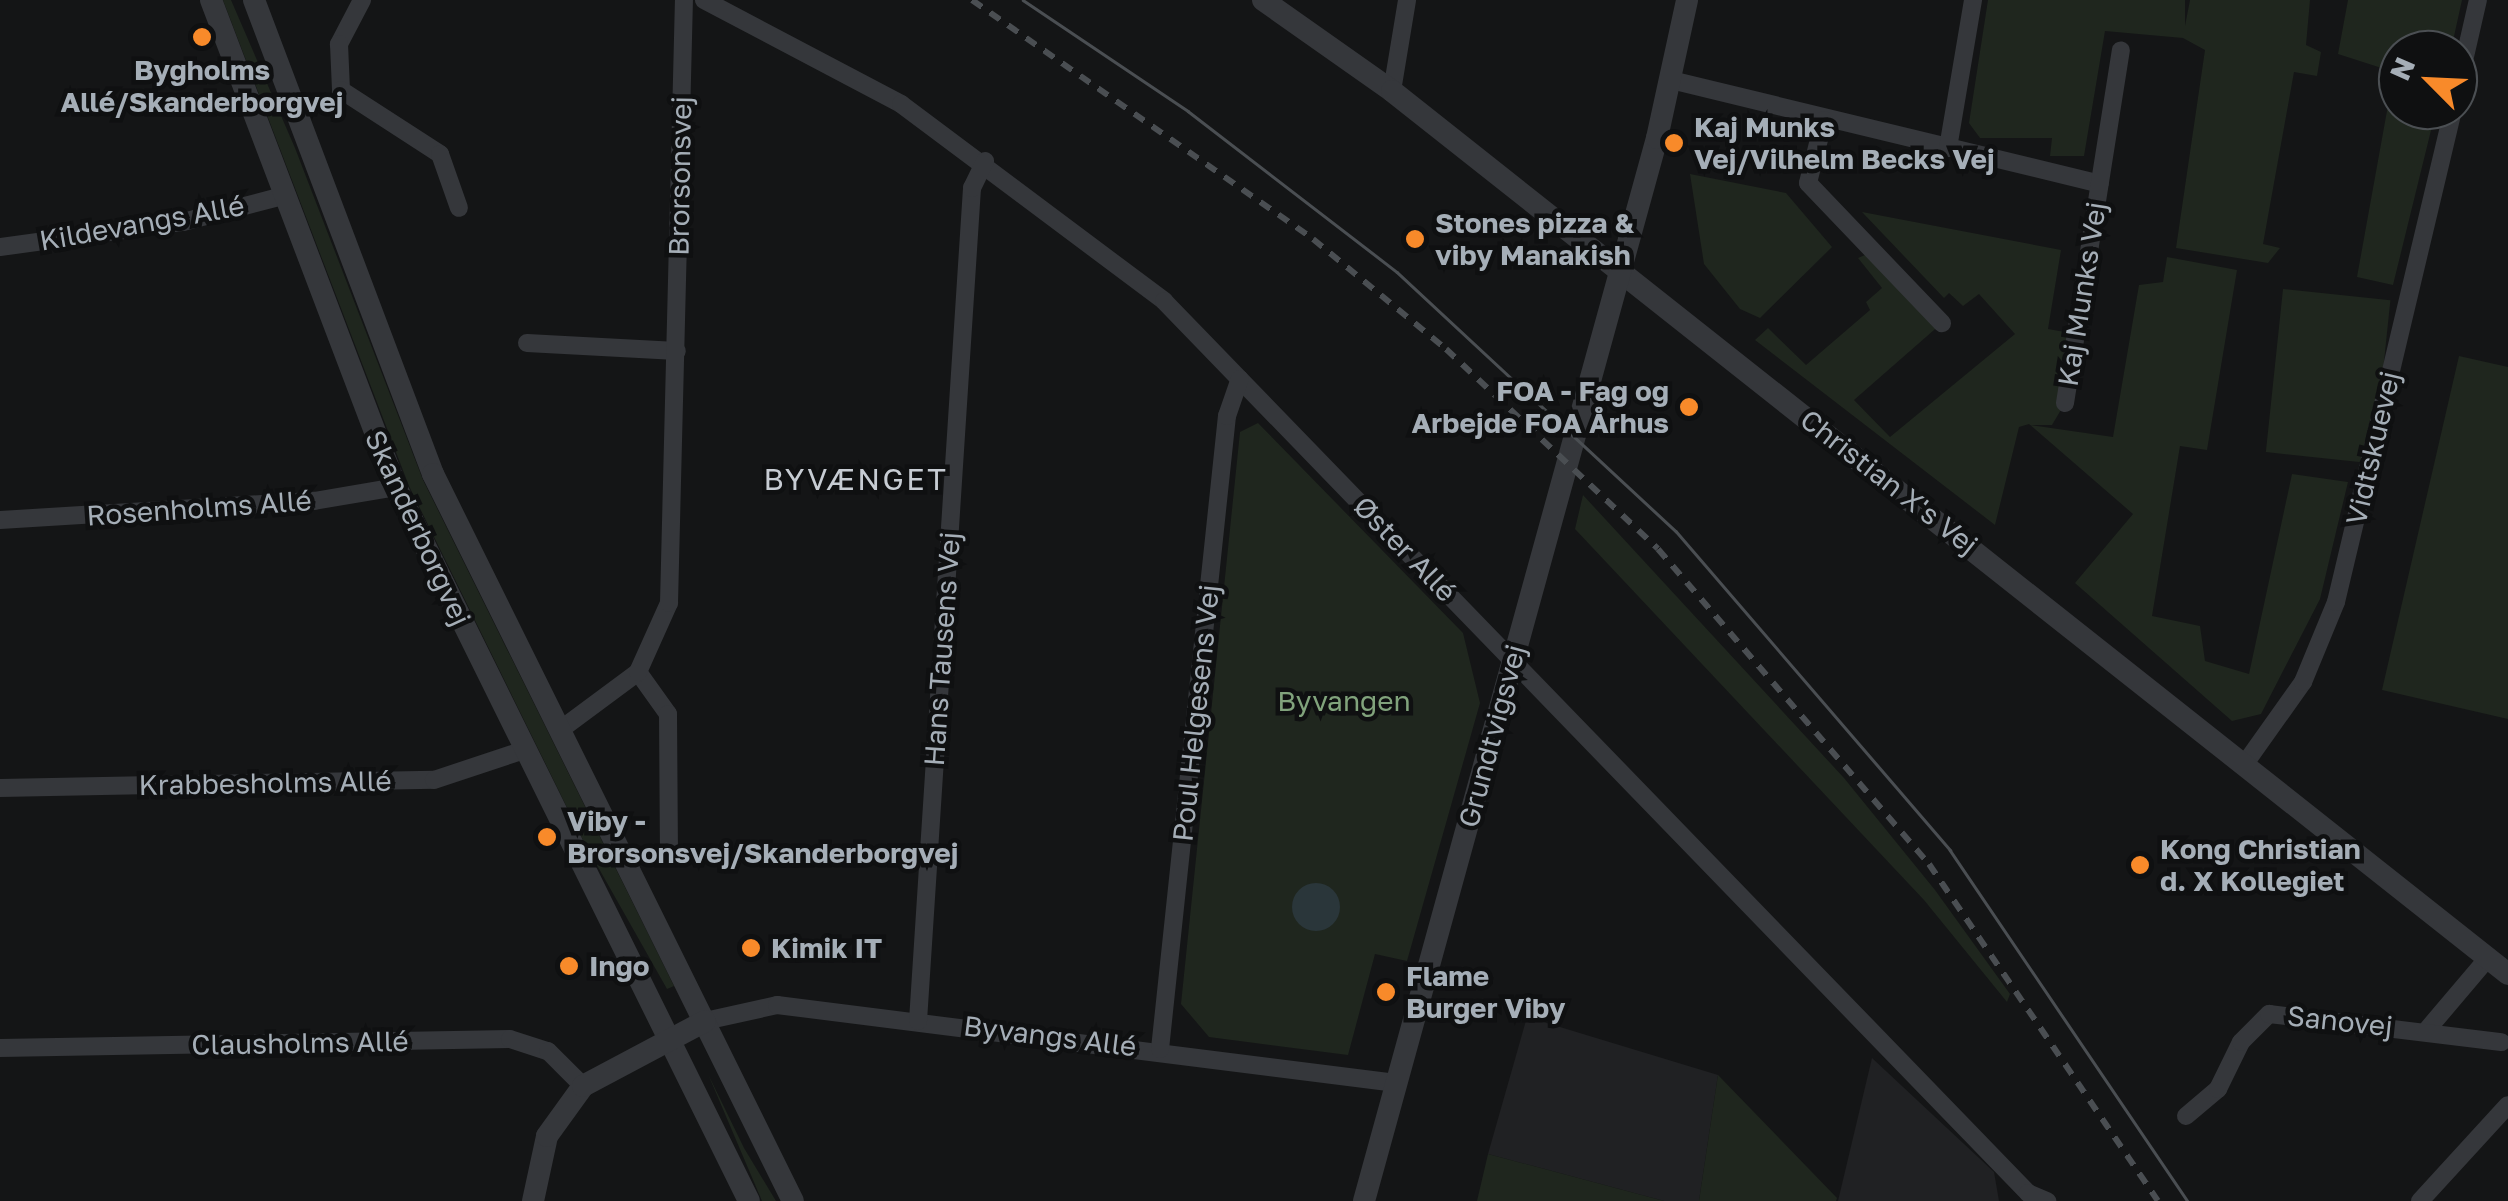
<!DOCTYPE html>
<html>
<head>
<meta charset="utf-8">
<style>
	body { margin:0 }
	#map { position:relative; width:2508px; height:1201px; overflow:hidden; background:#141516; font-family:"Golos Text",sans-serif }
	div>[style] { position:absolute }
	.built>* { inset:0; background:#202123 }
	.green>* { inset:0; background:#1f261e; transform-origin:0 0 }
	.water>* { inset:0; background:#2a363a }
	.round { border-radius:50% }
	.minor>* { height:18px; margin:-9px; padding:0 9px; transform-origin:9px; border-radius:9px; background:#35373b }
	.tertiary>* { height:22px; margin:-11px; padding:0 11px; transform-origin:11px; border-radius:11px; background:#35373b }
	.tram>* { height:2.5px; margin:-1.25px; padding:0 1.25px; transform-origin:1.25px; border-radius:1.25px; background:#4a4e52 }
	.rail>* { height:6px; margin-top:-3px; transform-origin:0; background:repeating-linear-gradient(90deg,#4a4e52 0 12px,transparent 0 22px) }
	.dots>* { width:28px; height:28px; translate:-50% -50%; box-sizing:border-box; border:5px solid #0f1011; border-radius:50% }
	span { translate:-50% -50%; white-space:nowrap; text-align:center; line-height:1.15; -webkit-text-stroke:9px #0f1011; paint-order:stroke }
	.poi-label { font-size:28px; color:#a5aeb7; font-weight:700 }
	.left { translate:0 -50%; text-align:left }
	.right { translate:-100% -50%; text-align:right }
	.street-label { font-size:28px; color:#a5aeb7 }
	.park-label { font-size:28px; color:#81a37c }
	.neighbourhood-label { font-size:30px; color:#c7ccd3; letter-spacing:2.5px }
	.north { position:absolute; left:2378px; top:30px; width:100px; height:100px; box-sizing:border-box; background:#0f1011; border:2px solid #4b4f53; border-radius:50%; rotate:294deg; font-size:28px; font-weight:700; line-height:40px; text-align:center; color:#a5aeb7 }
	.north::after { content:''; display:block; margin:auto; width:35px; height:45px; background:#f88a2a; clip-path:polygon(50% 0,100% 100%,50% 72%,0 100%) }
</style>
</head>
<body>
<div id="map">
	<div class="built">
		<i style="clip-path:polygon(1527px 1017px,1718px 1075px,1699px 1201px,1664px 1201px,1488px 1154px)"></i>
		<i style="clip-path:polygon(1872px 1058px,1994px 1172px,1999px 1201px,1838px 1201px)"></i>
	</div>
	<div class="green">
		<i style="clip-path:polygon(223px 0,231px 0,295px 148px,423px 480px,674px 986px,667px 989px,585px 844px,409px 486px)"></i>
		<i style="clip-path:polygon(1988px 0,2185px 0,2185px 26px,2190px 0,2310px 0,2306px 45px,2321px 52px,2317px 76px,2294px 72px,2263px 244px,2280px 248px,2268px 263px,2176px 248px,2205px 50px,2183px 38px,2105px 31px,2084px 156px,2050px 156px,2052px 138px,1980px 138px,1969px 123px)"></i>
		<i style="clip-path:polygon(2348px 0,2462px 0,2451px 50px,2398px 50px,2398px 110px,2436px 110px,2393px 285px,2357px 277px,2394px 72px,2338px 54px)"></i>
		<i style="clip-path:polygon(1690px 174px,1786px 193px,1832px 247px,1760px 318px,1740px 309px,1704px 264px)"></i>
		<i style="clip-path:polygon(1862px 212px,2061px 250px,2048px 329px,2076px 334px,2065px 403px,2052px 425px,2030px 425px,2113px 437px,2139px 285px,2163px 282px,2167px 257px,2237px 270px,2207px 450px,2180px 446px,2152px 616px,2200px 626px,2205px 661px,2249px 674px,2292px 474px,2348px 482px,2320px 599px,2261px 714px,2232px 721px,2075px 583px,2133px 514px,2029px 424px,2019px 427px,1995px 525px,1755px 340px,1768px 328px,1806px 365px,1870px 310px,1866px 302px,1882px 288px,1858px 258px,1865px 255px,1942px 323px,1854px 400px,1890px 437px,2015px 334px,1979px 294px,1963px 306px,1949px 293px,1944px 298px)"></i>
		<i style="left:2283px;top:289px;width:108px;height:164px;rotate:6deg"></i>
		<i style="clip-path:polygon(2459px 356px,2508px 367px,2508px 719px,2382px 690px)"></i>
		<i style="clip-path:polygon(1258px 423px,1463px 633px,1480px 703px,1407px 961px,1375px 954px,1348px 1055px,1209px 1037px,1181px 1004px,1240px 432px)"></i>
		<i style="clip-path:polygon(1583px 495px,1844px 778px,1935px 890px,2010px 994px,2007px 1002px,1924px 900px,1575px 529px)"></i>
		<i style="clip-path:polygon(708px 1074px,744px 1148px,776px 1201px,762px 1201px)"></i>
		<i style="clip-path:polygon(1718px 1075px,1837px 1198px,1836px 1201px,1699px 1201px)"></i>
		<i style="clip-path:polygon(1488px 1154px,1664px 1201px,1477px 1201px)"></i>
	</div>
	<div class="water">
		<i class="round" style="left:1292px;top:883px;width:48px;height:48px"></i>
	</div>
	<div class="minor">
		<i style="left:362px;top:0;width:50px;rotate:117.6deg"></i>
		<i style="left:339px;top:44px;width:46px;rotate:87.5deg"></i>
		<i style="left:341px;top:90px;width:118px;rotate:32.9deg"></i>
		<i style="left:440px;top:154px;width:57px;rotate:70.6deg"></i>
		<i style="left:704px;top:0;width:223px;rotate:27.8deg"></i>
		<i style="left:901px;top:104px;width:329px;rotate:36.8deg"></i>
		<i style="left:1164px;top:301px;width:1242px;rotate:45.91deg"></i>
		<i style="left:1671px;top:80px;width:441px;rotate:13.6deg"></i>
		<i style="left:2458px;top:87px;width:89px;rotate:-77.1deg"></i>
		<i style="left:1392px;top:91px;width:92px;rotate:-80.6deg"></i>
		<i style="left:1824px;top:120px;width:65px;rotate:104.3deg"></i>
		<i style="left:1808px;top:183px;width:194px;rotate:46.3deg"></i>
		<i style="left:1948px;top:148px;width:150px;rotate:-80.4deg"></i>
		<i style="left:0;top:247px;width:185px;rotate:-7.8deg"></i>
		<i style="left:183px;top:222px;width:103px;rotate:-14.6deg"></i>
		<i style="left:527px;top:343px;width:150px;rotate:3.1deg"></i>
		<i style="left:2065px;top:403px;width:357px;rotate:-81deg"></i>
		<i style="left:0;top:520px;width:315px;rotate:-3.5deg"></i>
		<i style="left:314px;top:501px;width:83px;rotate:-9.7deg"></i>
		<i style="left:638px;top:672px;width:52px;rotate:54.5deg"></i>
		<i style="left:668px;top:714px;width:135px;rotate:89.6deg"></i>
		<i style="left:560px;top:730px;width:97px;rotate:-36.6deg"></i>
		<i style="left:638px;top:672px;width:76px;rotate:-65.8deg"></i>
		<i style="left:669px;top:603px;width:603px;rotate:-88.58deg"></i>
		<i style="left:2244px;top:765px;width:102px;rotate:-54.6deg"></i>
		<i style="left:2303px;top:682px;width:87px;rotate:-67.6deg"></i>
		<i style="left:2336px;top:602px;width:506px;rotate:-76.62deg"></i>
		<i style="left:0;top:788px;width:434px;rotate:-1.1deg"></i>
		<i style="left:434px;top:780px;width:95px;rotate:-18.4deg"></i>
		<i style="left:705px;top:1021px;width:74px;rotate:-12.5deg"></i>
		<i style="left:777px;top:1005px;width:624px;rotate:7.18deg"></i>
		<i style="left:918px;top:1021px;width:835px;rotate:-86.29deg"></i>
		<i style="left:972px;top:188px;width:30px;rotate:-64deg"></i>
		<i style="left:2426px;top:1031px;width:96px;rotate:-49.7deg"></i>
		<i style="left:0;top:1048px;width:510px;rotate:-1.01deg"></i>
		<i style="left:510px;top:1039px;width:40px;rotate:18deg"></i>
		<i style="left:548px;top:1051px;width:49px;rotate:45deg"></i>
		<i style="left:1160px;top:1049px;width:637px;rotate:-83.96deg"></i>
		<i style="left:1227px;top:416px;width:39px;rotate:-71deg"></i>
		<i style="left:2186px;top:1116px;width:42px;rotate:-40.2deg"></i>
		<i style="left:2218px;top:1089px;width:52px;rotate:-63.9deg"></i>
		<i style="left:2241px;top:1042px;width:40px;rotate:-45deg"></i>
		<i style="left:2269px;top:1014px;width:234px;rotate:6.9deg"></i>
		<i style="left:2028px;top:1193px;width:21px;rotate:23deg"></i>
		<i style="left:2420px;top:1201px;width:130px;rotate:-47.5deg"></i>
	</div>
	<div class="tertiary">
		<i style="left:211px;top:0;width:521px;rotate:69.2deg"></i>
		<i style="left:396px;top:487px;width:796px;rotate:63.69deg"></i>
		<i style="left:254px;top:0;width:507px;rotate:69.31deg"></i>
		<i style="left:433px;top:474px;width:811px;rotate:63.66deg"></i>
		<i style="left:1263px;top:0;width:158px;rotate:35.2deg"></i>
		<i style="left:1392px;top:91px;width:1423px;rotate:38.35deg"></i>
		<i style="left:533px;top:1201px;width:66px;rotate:-77.8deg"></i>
		<i style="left:547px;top:1136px;width:62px;rotate:-54.2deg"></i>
		<i style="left:583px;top:1086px;width:138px;rotate:-28deg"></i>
		<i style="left:1364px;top:1201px;width:1103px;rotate:-74.59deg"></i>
		<i style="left:1657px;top:138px;width:141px;rotate:-77.7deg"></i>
	</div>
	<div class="tram">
		<i style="left:1023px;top:0;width:199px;rotate:33.9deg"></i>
		<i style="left:1188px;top:111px;width:264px;rotate:37.6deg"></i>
		<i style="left:1397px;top:272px;width:381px;rotate:42.9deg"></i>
		<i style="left:1676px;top:531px;width:421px;rotate:49.3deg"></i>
		<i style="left:1950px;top:850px;width:424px;rotate:55.9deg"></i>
	</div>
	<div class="rail">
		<i style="left:972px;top:0;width:416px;rotate:35deg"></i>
		<i style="left:1313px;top:239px;width:173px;rotate:39.6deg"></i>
		<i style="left:1446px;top:349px;width:291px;rotate:43.3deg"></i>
		<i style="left:1658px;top:549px;width:416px;rotate:49.3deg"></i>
		<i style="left:1929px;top:864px;width:407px;rotate:55.8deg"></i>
	</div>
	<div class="dots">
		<i style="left:202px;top:37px;background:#f88a2a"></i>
		<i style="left:1674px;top:143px;background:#f88a2a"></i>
		<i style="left:1415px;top:239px;background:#f88a2a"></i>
		<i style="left:1689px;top:407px;background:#f88a2a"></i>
		<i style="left:547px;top:837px;background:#f88a2a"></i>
		<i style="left:2140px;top:865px;background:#f88a2a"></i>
		<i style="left:751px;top:948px;background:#f88a2a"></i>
		<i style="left:569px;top:966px;background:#f88a2a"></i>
		<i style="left:1386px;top:992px;background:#f88a2a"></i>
	</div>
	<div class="poi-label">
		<span style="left:202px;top:86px">Bygholms<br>Allé/Skanderborgvej</span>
		<span class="left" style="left:1694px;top:143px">Kaj Munks<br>Vej/Vilhelm Becks Vej</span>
		<span class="left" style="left:1435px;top:239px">Stones pizza &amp;<br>viby Manakish</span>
		<span class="right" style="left:1669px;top:407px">FOA - Fag og<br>Arbejde FOA Århus</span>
		<span class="left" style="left:567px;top:837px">Viby -<br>Brorsonsvej/Skanderborgvej</span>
		<span class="left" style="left:2160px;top:865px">Kong Christian<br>d. X Kollegiet</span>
		<span class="left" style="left:771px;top:948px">Kimik IT</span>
		<span class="left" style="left:589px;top:966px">Ingo</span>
		<span class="left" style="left:1406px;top:992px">Flame<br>Burger Viby</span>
	</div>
	<div class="street-label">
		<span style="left:680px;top:176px;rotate:-89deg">Brorsonsvej</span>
		<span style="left:142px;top:223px;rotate:-10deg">Kildevangs Allé</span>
		<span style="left:2082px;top:294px;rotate:-81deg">Kaj Munks Vej</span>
		<span style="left:2373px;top:448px;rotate:-77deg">Vidtskuevej</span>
		<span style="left:1889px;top:482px;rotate:38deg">Christian X's Vej</span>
		<span style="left:199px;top:508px;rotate:-4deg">Rosenholms Allé</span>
		<span style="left:418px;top:528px;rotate:65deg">Skanderborgvej</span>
		<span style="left:1405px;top:549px;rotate:46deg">Øster Allé</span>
		<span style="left:942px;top:649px;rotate:-86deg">Hans Tausens Vej</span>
		<span style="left:1196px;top:713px;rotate:-84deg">Poul Helgesens Vej</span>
		<span style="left:1492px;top:736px;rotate:-75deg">Grundtvigsvej</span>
		<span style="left:265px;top:783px;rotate:-1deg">Krabbesholms Allé</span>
		<span style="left:2340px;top:1021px;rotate:6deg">Sanovej</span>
		<span style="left:1050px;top:1036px;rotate:7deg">Byvangs Allé</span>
		<span style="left:300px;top:1043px;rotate:-1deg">Clausholms Allé</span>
	</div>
	<div class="park-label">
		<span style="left:1344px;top:701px">Byvangen</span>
	</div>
	<div class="neighbourhood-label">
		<span style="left:856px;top:479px">BYVÆNGET</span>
	</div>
	<div class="north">N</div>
</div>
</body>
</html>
